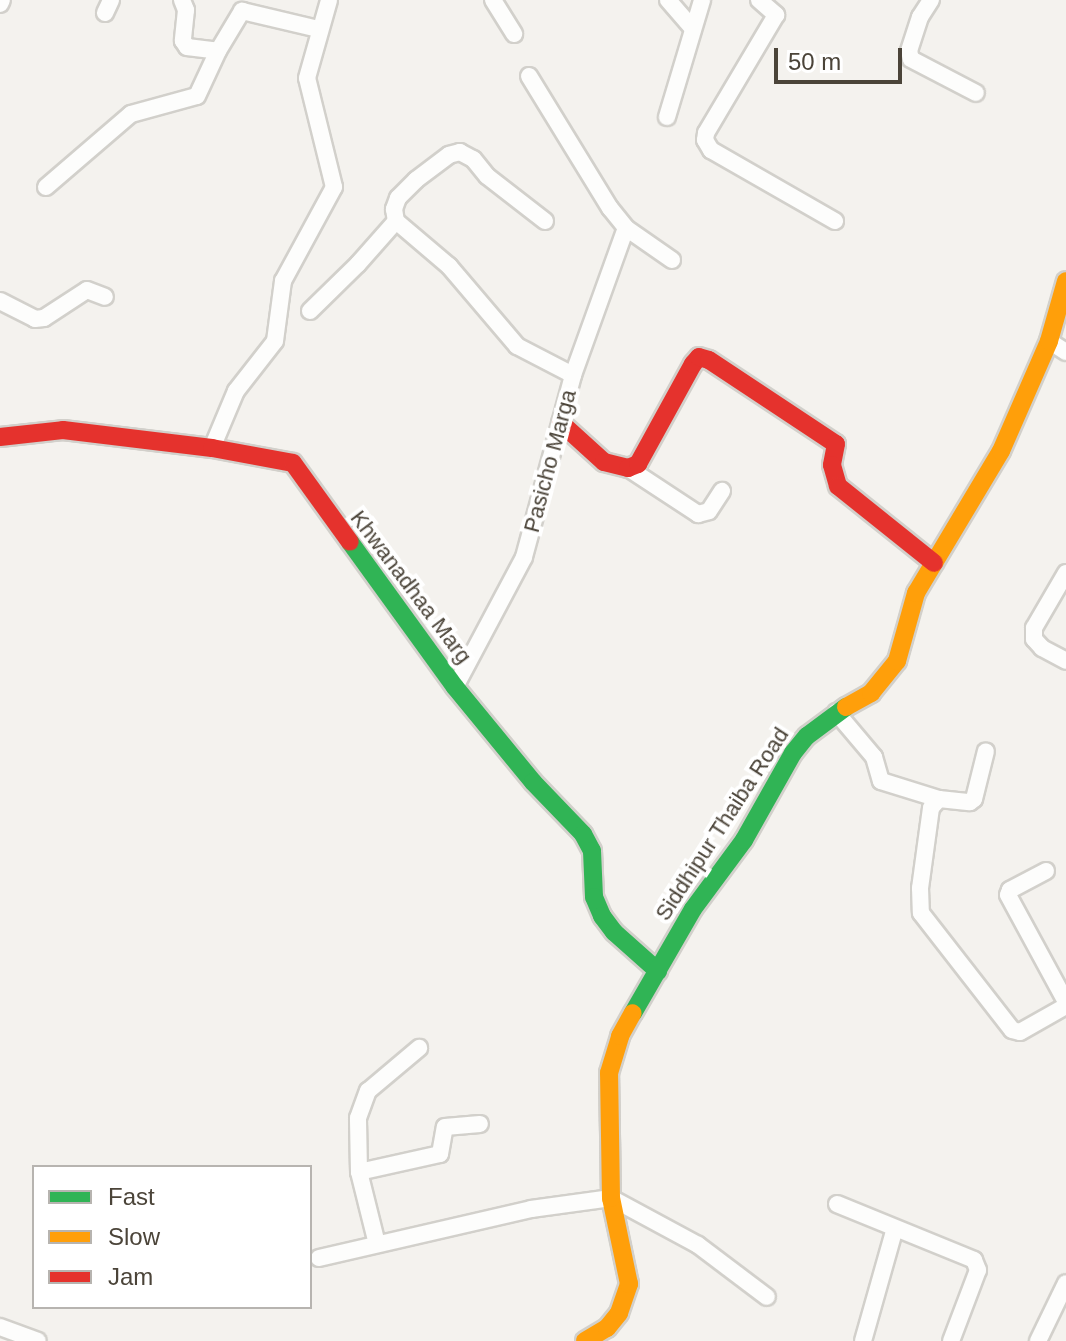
<!DOCTYPE html>
<html>
<head>
<meta charset="utf-8">
<style>
	body { margin:0 }
	#map { position:relative; width:1066px; height:1341px; overflow:hidden; background:#f4f2ee; font-family:Helvetica,sans-serif }
	div>[style] { position:absolute }
	.roads { filter:drop-shadow(2px 0 #d2d0cb) drop-shadow(-2px 0 #d2d0cb) drop-shadow(0 2px #d2d0cb) drop-shadow(0 -2px #d2d0cb) }
	.street>* { height:16px; margin:-8px; padding:0 8px; transform-origin:8px; border-radius:8px; background:#fdfdfc }
	.fast>* { height:18px; margin:-9px; padding:0 9px; transform-origin:9px; border-radius:9px; background:#30b455 }
	.slow>* { height:18px; margin:-9px; padding:0 9px; transform-origin:9px; border-radius:9px; background:#ff9f0a }
	.jam>* { height:18px; margin:-9px; padding:0 9px; transform-origin:9px; border-radius:9px; background:#e5322d }
	span { translate:-50% -50%; white-space:nowrap; text-align:center; line-height:1.15; -webkit-text-stroke:8px #fff; paint-order:stroke }
	.street-label { font-size:22px; color:#4b4439 }
	.legend { position:absolute; left:32px; top:1165px; width:280px; height:144px; box-sizing:border-box; background:#fff; border:2px solid #b7b4b0; margin:0; padding:10px 14px; list-style:none; font-size:24px; color:#4b4439 }
	.legend li { display:flex; align-items:center; gap:16px; height:40px }
	.legend b { width:40px; border:2px solid #b7b4b0 }
	.scale { position:absolute; left:774px; top:48px; width:128px; height:36px; box-sizing:border-box; border:4px solid #4b4439; border-top:0; padding-left:10px; font-size:24px; line-height:28px; white-space:nowrap; color:#4b4439; -webkit-text-stroke:6px #fff; paint-order:stroke }
</style>
</head>
<body>
<div id="map">
	<div class="roads">
		<div class="street">
			<i style="left:182px;top:0;width:11px;rotate:68deg"></i>
			<i style="left:186px;top:10px;width:31px;rotate:96deg"></i>
			<i style="left:183px;top:41px;width:7px;rotate:56deg"></i>
			<i style="left:187px;top:47px;width:31px;rotate:7deg"></i>
			<i style="left:493px;top:0;width:40px;rotate:58deg"></i>
			<i style="left:668px;top:0;width:37px;rotate:49deg"></i>
			<i style="left:759px;top:0;width:23px;rotate:41deg"></i>
			<i style="left:776px;top:15px;width:137px;rotate:120.7deg"></i>
			<i style="left:706px;top:133px;width:7px;rotate:98deg"></i>
			<i style="left:705px;top:140px;width:12px;rotate:59deg"></i>
			<i style="left:711px;top:150px;width:143px;rotate:29.8deg"></i>
			<i style="left:931px;top:0;width:20px;rotate:123deg"></i>
			<i style="left:920px;top:17px;width:36px;rotate:108deg"></i>
			<i style="left:909px;top:51px;width:8px;rotate:76deg"></i>
			<i style="left:911px;top:59px;width:73px;rotate:27.6deg"></i>
			<i style="left:0;top:4px;width:4px;rotate:-63deg"></i>
			<i style="left:105px;top:13px;width:14px;rotate:-65deg"></i>
			<i style="left:529px;top:76px;width:155px;rotate:58.5deg"></i>
			<i style="left:610px;top:208px;width:26px;rotate:51deg"></i>
			<i style="left:626px;top:228px;width:56px;rotate:34.8deg"></i>
			<i style="left:667px;top:117px;width:122px;rotate:-73.3deg"></i>
			<i style="left:46px;top:187px;width:112px;rotate:-40.7deg"></i>
			<i style="left:131px;top:114px;width:68px;rotate:-15.3deg"></i>
			<i style="left:197px;top:96px;width:50px;rotate:-65deg"></i>
			<i style="left:218px;top:51px;width:47px;rotate:-59deg"></i>
			<i style="left:242px;top:11px;width:78px;rotate:13.3deg"></i>
			<i style="left:545px;top:221px;width:73px;rotate:-142.2deg"></i>
			<i style="left:487px;top:176px;width:22px;rotate:-129deg"></i>
			<i style="left:473px;top:159px;width:15px;rotate:-152deg"></i>
			<i style="left:460px;top:152px;width:11px;rotate:165deg"></i>
			<i style="left:449px;top:155px;width:41px;rotate:142.9deg"></i>
			<i style="left:416px;top:180px;width:25px;rotate:135deg"></i>
			<i style="left:398px;top:198px;width:12px;rotate:110deg"></i>
			<i style="left:394px;top:209px;width:12px;rotate:81deg"></i>
			<i style="left:396px;top:221px;width:70px;rotate:40.3deg"></i>
			<i style="left:449px;top:266px;width:105px;rotate:49.6deg"></i>
			<i style="left:517px;top:346px;width:63px;rotate:27.4deg"></i>
			<i style="left:0;top:301px;width:39px;rotate:27deg"></i>
			<i style="left:35px;top:319px;width:9px;rotate:-6deg"></i>
			<i style="left:44px;top:318px;width:51px;rotate:-33.1deg"></i>
			<i style="left:87px;top:290px;width:19px;rotate:21deg"></i>
			<i style="left:310px;top:311px;width:67px;rotate:-44.4deg"></i>
			<i style="left:358px;top:264px;width:57px;rotate:-48.5deg"></i>
			<i style="left:1049px;top:341px;width:20px;rotate:33deg"></i>
			<i style="left:212px;top:448px;width:62px;rotate:-67.2deg"></i>
			<i style="left:236px;top:391px;width:63px;rotate:-52deg"></i>
			<i style="left:275px;top:341px;width:61px;rotate:-82.4deg"></i>
			<i style="left:283px;top:281px;width:107px;rotate:-61.5deg"></i>
			<i style="left:334px;top:187px;width:112px;rotate:-103.9deg"></i>
			<i style="left:307px;top:78px;width:81px;rotate:-74.2deg"></i>
			<i style="left:628px;top:468px;width:84px;rotate:33.3deg"></i>
			<i style="left:698px;top:514px;width:11px;rotate:-15deg"></i>
			<i style="left:709px;top:511px;width:24px;rotate:-57deg"></i>
			<i style="left:1066px;top:573px;width:64px;rotate:120.2deg"></i>
			<i style="left:1034px;top:628px;width:11px;rotate:90deg"></i>
			<i style="left:1034px;top:639px;width:12px;rotate:48deg"></i>
			<i style="left:1042px;top:648px;width:27px;rotate:28deg"></i>
			<i style="left:455px;top:687px;width:147px;rotate:-62deg"></i>
			<i style="left:524px;top:557px;width:188px;rotate:-74.9deg"></i>
			<i style="left:573px;top:375px;width:156px;rotate:-70.2deg"></i>
			<i style="left:836px;top:712px;width:59px;rotate:49.8deg"></i>
			<i style="left:874px;top:757px;width:25px;rotate:74deg"></i>
			<i style="left:881px;top:781px;width:61px;rotate:17.2deg"></i>
			<i style="left:939px;top:799px;width:12px;rotate:132deg"></i>
			<i style="left:931px;top:808px;width:81px;rotate:97.8deg"></i>
			<i style="left:920px;top:888px;width:25px;rotate:88deg"></i>
			<i style="left:921px;top:913px;width:148px;rotate:52.1deg"></i>
			<i style="left:1012px;top:1030px;width:8px;rotate:14deg"></i>
			<i style="left:1020px;top:1032px;width:53px;rotate:-29.5deg"></i>
			<i style="left:939px;top:799px;width:31px;rotate:6deg"></i>
			<i style="left:970px;top:802px;width:5px;rotate:-37deg"></i>
			<i style="left:974px;top:799px;width:49px;rotate:-76deg"></i>
			<i style="left:1046px;top:871px;width:41px;rotate:152.2deg"></i>
			<i style="left:1010px;top:890px;width:5px;rotate:112deg"></i>
			<i style="left:1008px;top:895px;width:122px;rotate:61.5deg"></i>
			<i style="left:359px;top:1172px;width:83px;rotate:-12.5deg"></i>
			<i style="left:440px;top:1154px;width:27px;rotate:-80deg"></i>
			<i style="left:445px;top:1127px;width:35px;rotate:-5deg"></i>
			<i style="left:837px;top:1204px;width:148px;rotate:22.2deg"></i>
			<i style="left:974px;top:1260px;width:11px;rotate:68deg"></i>
			<i style="left:978px;top:1270px;width:76px;rotate:110.8deg"></i>
			<i style="left:377px;top:1244px;width:74px;rotate:-104deg"></i>
			<i style="left:359px;top:1172px;width:54px;rotate:-91.1deg"></i>
			<i style="left:358px;top:1118px;width:29px;rotate:-70deg"></i>
			<i style="left:368px;top:1091px;width:67px;rotate:-40.1deg"></i>
			<i style="left:319px;top:1258px;width:218px;rotate:-13deg"></i>
			<i style="left:531px;top:1209px;width:81px;rotate:-7.8deg"></i>
			<i style="left:611px;top:1198px;width:99px;rotate:28.4deg"></i>
			<i style="left:698px;top:1245px;width:86px;rotate:37deg"></i>
			<i style="left:0;top:1327px;width:40px;rotate:20.2deg"></i>
			<i style="left:863px;top:1341px;width:117px;rotate:-74.2deg"></i>
			<i style="left:1038px;top:1341px;width:64px;rotate:-64.2deg"></i>
		</div>
		<div class="fast">
			<i style="left:350px;top:542px;width:179px;rotate:54.1deg"></i>
			<i style="left:455px;top:687px;width:123px;rotate:50.6deg"></i>
			<i style="left:533px;top:782px;width:72px;rotate:46.1deg"></i>
			<i style="left:583px;top:834px;width:19px;rotate:62deg"></i>
			<i style="left:592px;top:851px;width:46px;rotate:87.5deg"></i>
			<i style="left:594px;top:897px;width:21px;rotate:67deg"></i>
			<i style="left:602px;top:916px;width:20px;rotate:53deg"></i>
			<i style="left:614px;top:932px;width:59px;rotate:41.6deg"></i>
			<i style="left:633px;top:1013px;width:120px;rotate:-60deg"></i>
			<i style="left:693px;top:909px;width:86px;rotate:-53.5deg"></i>
			<i style="left:744px;top:840px;width:100px;rotate:-60.6deg"></i>
			<i style="left:793px;top:753px;width:22px;rotate:-51deg"></i>
			<i style="left:807px;top:736px;width:49px;rotate:-36.6deg"></i>
		</div>
		<div class="slow">
			<i style="left:846px;top:707px;width:29px;rotate:-29deg"></i>
			<i style="left:871px;top:693px;width:41px;rotate:-50.9deg"></i>
			<i style="left:897px;top:661px;width:71px;rotate:-74.4deg"></i>
			<i style="left:916px;top:593px;width:165px;rotate:-59.1deg"></i>
			<i style="left:1001px;top:451px;width:120px;rotate:-66.4deg"></i>
			<i style="left:1049px;top:341px;width:62px;rotate:-74.2deg"></i>
			<i style="left:585px;top:1341px;width:26px;rotate:-31deg"></i>
			<i style="left:607px;top:1328px;width:19px;rotate:-51deg"></i>
			<i style="left:619px;top:1313px;width:31px;rotate:-71deg"></i>
			<i style="left:629px;top:1284px;width:88px;rotate:-101.8deg"></i>
			<i style="left:611px;top:1198px;width:125px;rotate:-90.9deg"></i>
			<i style="left:609px;top:1073px;width:39px;rotate:-73deg"></i>
			<i style="left:620px;top:1036px;width:26px;rotate:-61deg"></i>
		</div>
		<div class="jam">
			<i style="left:561px;top:423px;width:58px;rotate:42.2deg"></i>
			<i style="left:604px;top:462px;width:25px;rotate:14deg"></i>
			<i style="left:628px;top:468px;width:11px;rotate:-22deg"></i>
			<i style="left:638px;top:464px;width:114px;rotate:-61.2deg"></i>
			<i style="left:693px;top:364px;width:9px;rotate:-49deg"></i>
			<i style="left:699px;top:357px;width:10px;rotate:17deg"></i>
			<i style="left:709px;top:360px;width:152px;rotate:33.5deg"></i>
			<i style="left:836px;top:444px;width:21px;rotate:101deg"></i>
			<i style="left:832px;top:465px;width:22px;rotate:74deg"></i>
			<i style="left:838px;top:486px;width:123px;rotate:38.7deg"></i>
			<i style="left:0;top:437px;width:63px;rotate:-6.3deg"></i>
			<i style="left:63px;top:430px;width:150px;rotate:6.9deg"></i>
			<i style="left:212px;top:448px;width:82px;rotate:10.5deg"></i>
			<i style="left:293px;top:463px;width:97px;rotate:54.2deg"></i>
		</div>
	</div>
	<div class="street-label">
		<span style="left:550px;top:461px;rotate:-75deg">Pasicho Marga</span>
		<span style="left:411px;top:587px;rotate:53deg">Khwanadhaa Marg</span>
		<span style="left:722px;top:824px;rotate:-57deg">Siddhipur Thaiba Road</span>
	</div>
	<ul class="legend">
	<li><b style="height:10px;background:#30b455"></b>Fast</li>
	<li><b style="height:10px;background:#ff9f0a"></b>Slow</li>
	<li><b style="height:10px;background:#e5322d"></b>Jam</li>
	</ul>
	<div class="scale">50 m</div>
</div>
</body>
</html>
